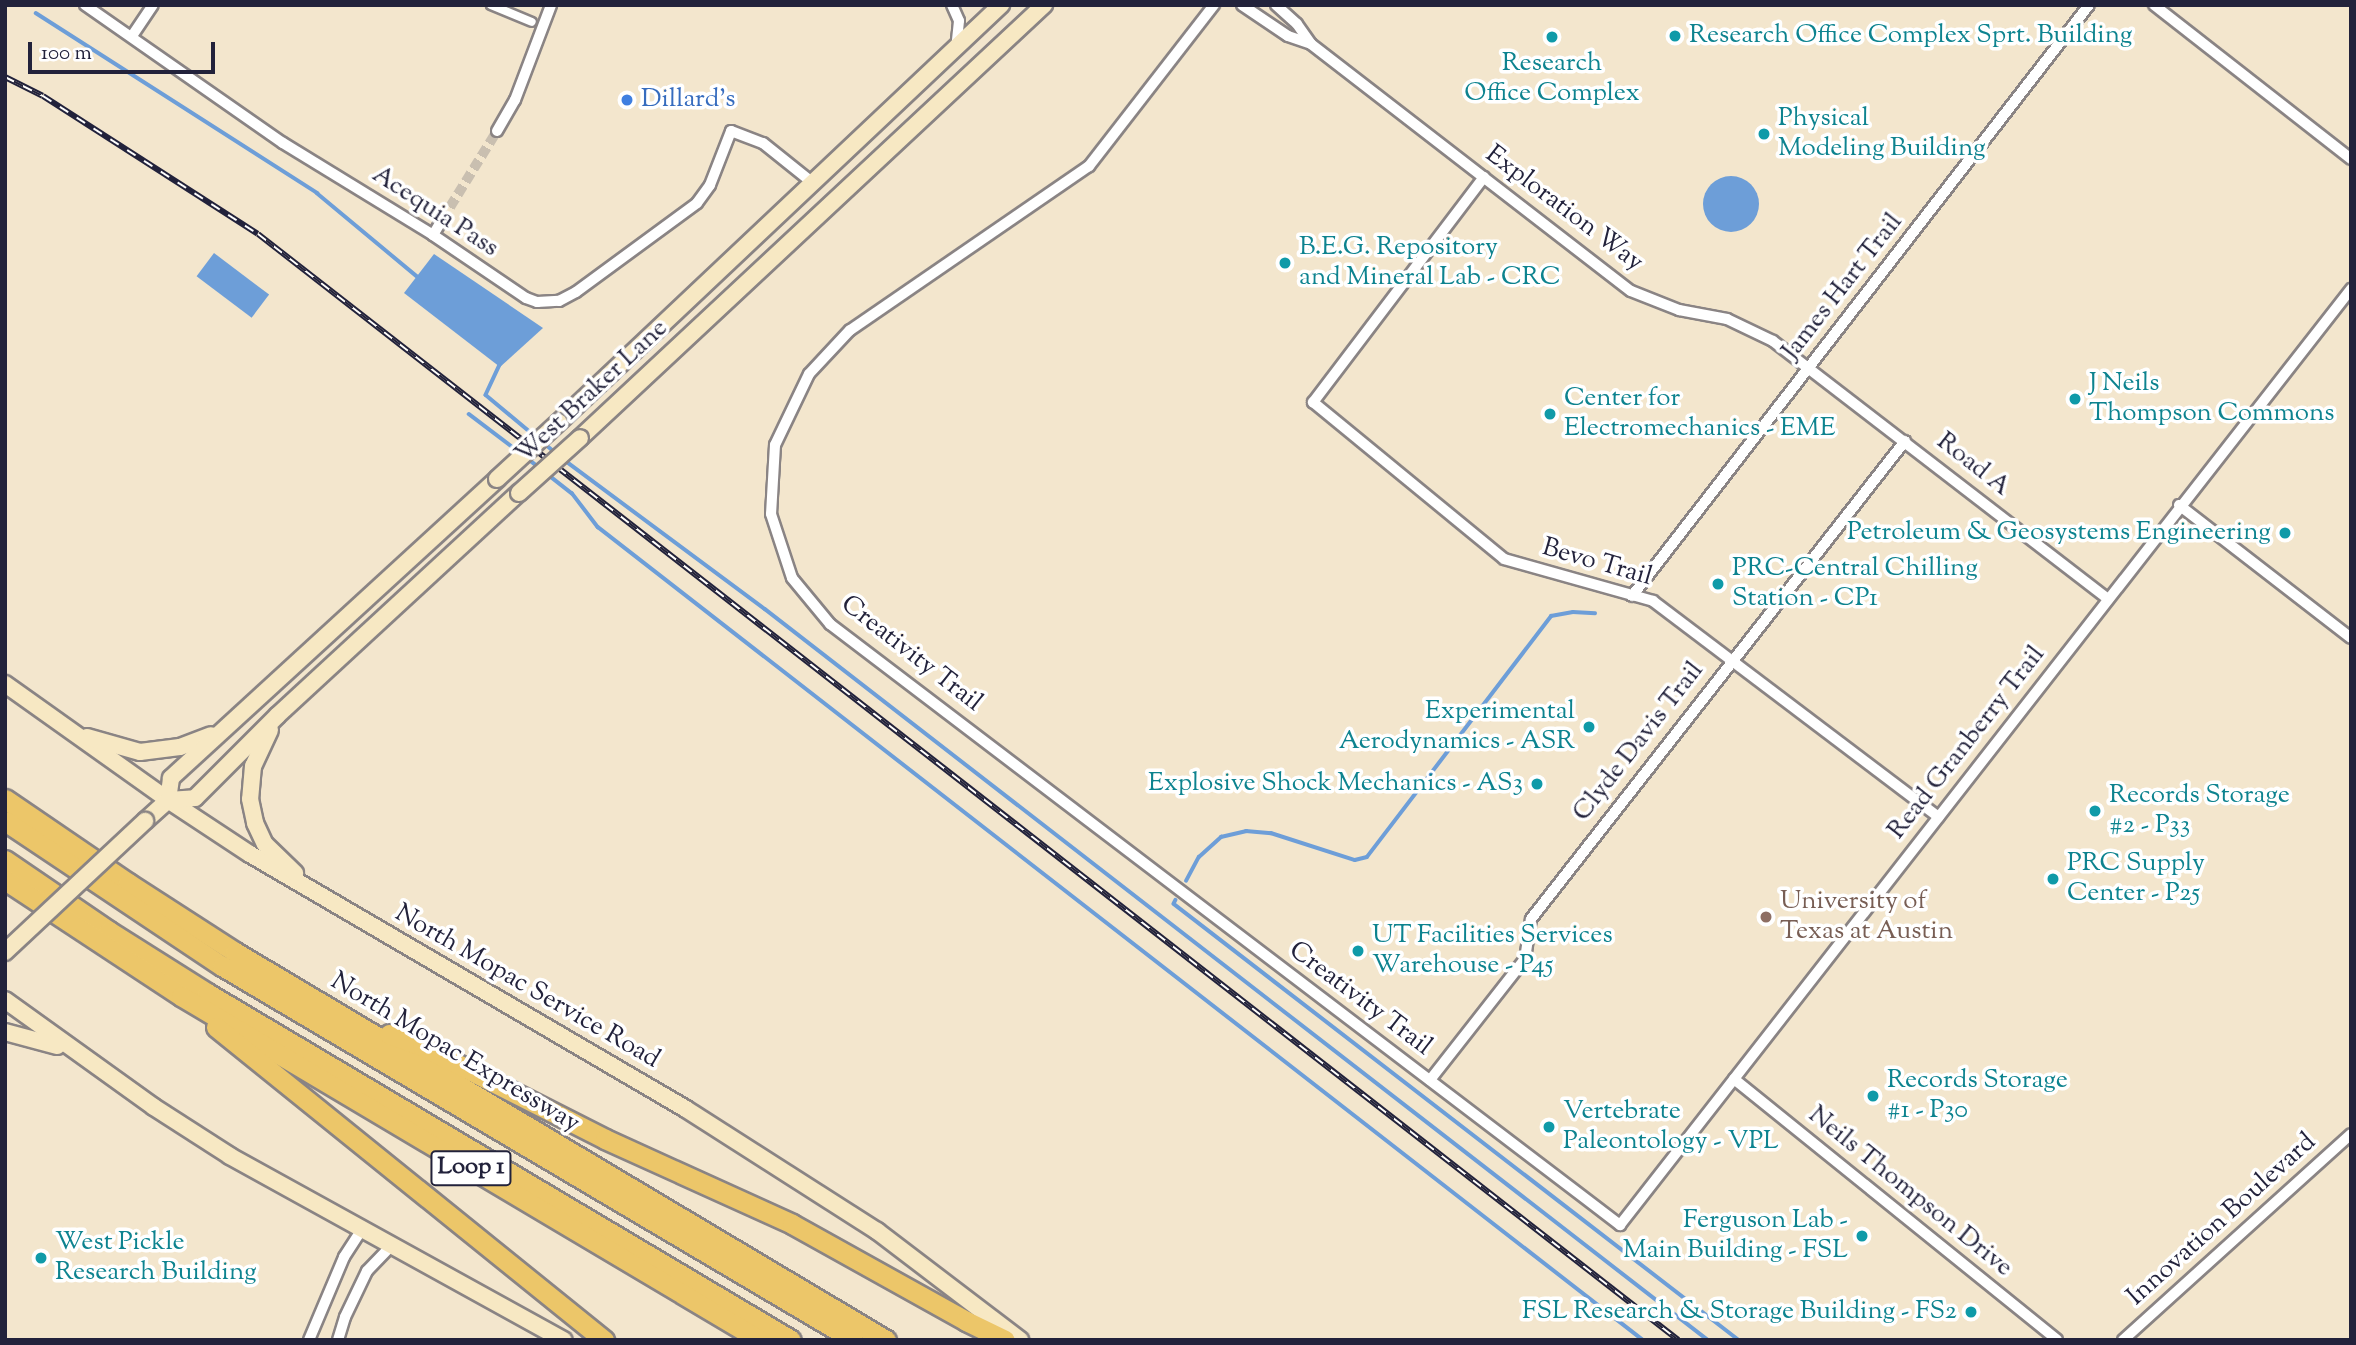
<!DOCTYPE html>
<html>
<head>
<meta charset="utf-8">
<style>
	body { margin:0 }
	#map { position:relative; width:2356px; height:1345px; overflow:hidden; background:#f3e6cd; font-family:"Sorts Mill Goudy",serif }
	div>[style] { position:absolute }
	.water>* { inset:0; background:#6d9ed8; transform-origin:0 0 }
	.round { border-radius:50% }
	.stream>* { height:3.5px; margin:-1.75px; padding:0 1.75px; transform-origin:1.75px; border-radius:1.75px; background:#6d9ed8 }
	.minor-tunnel>* { height:10px; margin-top:-5px; transform-origin:0; background:repeating-linear-gradient(90deg,#c9bfb0 0 10px,transparent 0 15px) }
	.roads { filter:drop-shadow(2px 0 #8a8484) drop-shadow(-2px 0 #8a8484) drop-shadow(0 2px #8a8484) drop-shadow(0 -2px #8a8484) }
	.pedestrian>* { height:8px; margin:-4px; padding:0 4px; transform-origin:4px; border-radius:4px; background:#fff }
	.minor>* { height:10px; margin:-5px; padding:0 5px; transform-origin:5px; border-radius:5px; background:#fff }
	.secondary>* { height:16px; margin:-8px; padding:0 8px; transform-origin:8px; border-radius:8px; background:#f7e8c3 }
	.motorway>* { height:19px; margin:-9.5px; padding:0 9.5px; transform-origin:9.5px; border-radius:9.5px; background:#ecc669 }
	.rail>* { height:6px; margin-top:-3px; transform-origin:0; background:repeating-linear-gradient(90deg,#fff 0 10px,#22223b 0 20px); box-sizing:border-box; border-block:2px solid #22223b }
	.bridges { filter:drop-shadow(2px 0 #8a8484) drop-shadow(-2px 0 #8a8484) drop-shadow(0 2px #8a8484) drop-shadow(0 -2px #8a8484) }
	.secondary-bridge>* { height:16px; margin:-8px; padding:0 8px; transform-origin:8px; border-radius:8px; background:#f7e8c3 }
	.dots>* { width:19px; height:19px; translate:-50% -50%; box-sizing:border-box; border:4px solid #fff; border-radius:50% }
	span { translate:-50% -50%; white-space:nowrap; text-align:center; line-height:1.15; -webkit-text-stroke:7px #fff; paint-order:stroke }
	.shield-label span { padding:2px 5px; background:#fff; border:2px solid; border-radius:5px; -webkit-text-stroke-width:0 }
	.shield-label { font-size:24px; color:#22223b; font-weight:700 }
	.culture-label { font-size:26px; color:#0d838f }
	.left { translate:0 -50%; text-align:left }
	.right { translate:-100% -50%; text-align:right }
	.shop-label { font-size:26px; color:#366cbe }
	.street-label { font-size:26px; color:#22223b }
	.education-label { font-size:26px; color:#785e54 }
	.frame { position:absolute; inset:0; border:7px solid #22223b; pointer-events:none }
	.scale { position:absolute; left:28px; top:42px; width:187px; height:32px; box-sizing:border-box; border:4px solid #22223b; border-top:0; padding-left:9px; font-size:21px; line-height:24px; white-space:nowrap; color:#22223b; -webkit-text-stroke:5px #fff; paint-order:stroke }
</style>
</head>
<body>
<div id="map">
	<div class="water">
		<i class="round" style="left:1703px;top:176px;width:56px;height:56px"></i>
		<i style="left:214px;top:253px;width:69px;height:29px;rotate:37deg"></i>
		<i style="clip-path:polygon(434px 254px,543px 328px,500px 367px,404px 293px)"></i>
	</div>
	<div class="stream">
		<i style="left:36px;top:13px;width:334px;rotate:32.6deg"></i>
		<i style="left:317px;top:193px;width:133px;rotate:39.8deg"></i>
		<i style="left:500px;top:365px;width:33px;rotate:115deg"></i>
		<i style="left:486px;top:395px;width:64px;rotate:39.9deg"></i>
		<i style="left:469px;top:414px;width:61px;rotate:37.1deg"></i>
		<i style="left:544px;top:443px;width:17px;rotate:40deg"></i>
		<i style="left:527px;top:458px;width:16px;rotate:38deg"></i>
		<i style="left:563px;top:459px;width:252px;rotate:36.6deg"></i>
		<i style="left:765px;top:609px;width:1193px;rotate:37.78deg"></i>
		<i style="left:546px;top:473px;width:33px;rotate:38deg"></i>
		<i style="left:572px;top:493px;width:43px;rotate:52.6deg"></i>
		<i style="left:598px;top:527px;width:1324px;rotate:37.88deg"></i>
		<i style="left:1186px;top:881px;width:27px;rotate:-62deg"></i>
		<i style="left:1199px;top:857px;width:30px;rotate:-42deg"></i>
		<i style="left:1221px;top:837px;width:26px;rotate:-13deg"></i>
		<i style="left:1246px;top:831px;width:25px;rotate:5deg"></i>
		<i style="left:1271px;top:833px;width:88px;rotate:17.8deg"></i>
		<i style="left:1355px;top:860px;width:12px;rotate:-14deg"></i>
		<i style="left:1367px;top:857px;width:303px;rotate:-52.6deg"></i>
		<i style="left:1551px;top:616px;width:22px;rotate:-10deg"></i>
		<i style="left:1573px;top:612px;width:22px;rotate:3deg"></i>
		<i style="left:1176px;top:900px;width:4px;rotate:117deg"></i>
		<i style="left:1174px;top:904px;width:714px;rotate:37.66deg"></i>
	</div>
	<div class="minor-tunnel">
		<i style="left:442px;top:220px;width:105px;rotate:-58.3deg"></i>
	</div>
	<div class="roads">
		<div class="pedestrian">
			<i style="left:491px;top:5px;width:44px;rotate:22.5deg"></i>
		</div>
		<div class="minor">
			<i style="left:85px;top:5px;width:241px;rotate:34.9deg"></i>
			<i style="left:283px;top:143px;width:176px;rotate:31.5deg"></i>
			<i style="left:433px;top:235px;width:112px;rotate:34.1deg"></i>
			<i style="left:526px;top:298px;width:12px;rotate:20deg"></i>
			<i style="left:537px;top:302px;width:22px;rotate:-3deg"></i>
			<i style="left:559px;top:301px;width:19px;rotate:-28deg"></i>
			<i style="left:576px;top:292px;width:150px;rotate:-36.3deg"></i>
			<i style="left:697px;top:203px;width:22px;rotate:-54deg"></i>
			<i style="left:710px;top:185px;width:58px;rotate:-68.7deg"></i>
			<i style="left:731px;top:131px;width:34px;rotate:21deg"></i>
			<i style="left:763px;top:143px;width:64px;rotate:38.7deg"></i>
			<i style="left:952px;top:5px;width:17px;rotate:66deg"></i>
			<i style="left:959px;top:21px;width:28px;rotate:96deg"></i>
			<i style="left:1214px;top:5px;width:204px;rotate:127.8deg"></i>
			<i style="left:1089px;top:166px;width:290px;rotate:145.5deg"></i>
			<i style="left:850px;top:330px;width:60px;rotate:133deg"></i>
			<i style="left:809px;top:374px;width:79px;rotate:115.6deg"></i>
			<i style="left:775px;top:445px;width:69px;rotate:93.3deg"></i>
			<i style="left:771px;top:514px;width:67px;rotate:71.8deg"></i>
			<i style="left:792px;top:578px;width:60px;rotate:50.4deg"></i>
			<i style="left:830px;top:624px;width:993px;rotate:37.26deg"></i>
			<i style="left:1620px;top:1225px;width:1188px;rotate:-52.01deg"></i>
			<i style="left:1242px;top:5px;width:55px;rotate:34deg"></i>
			<i style="left:1288px;top:36px;width:24px;rotate:19deg"></i>
			<i style="left:1276px;top:5px;width:28px;rotate:42deg"></i>
			<i style="left:1297px;top:24px;width:24px;rotate:55deg"></i>
			<i style="left:1311px;top:44px;width:404px;rotate:37.7deg"></i>
			<i style="left:1631px;top:291px;width:52px;rotate:21.6deg"></i>
			<i style="left:1679px;top:310px;width:49px;rotate:10.6deg"></i>
			<i style="left:1727px;top:319px;width:51px;rotate:25.6deg"></i>
			<i style="left:1773px;top:341px;width:423px;rotate:37.6deg"></i>
			<i style="left:2154px;top:5px;width:250px;rotate:38deg"></i>
			<i style="left:132px;top:36px;width:37px;rotate:-56deg"></i>
			<i style="left:497px;top:131px;width:36px;rotate:-60deg"></i>
			<i style="left:515px;top:100px;width:102px;rotate:-69.2deg"></i>
			<i style="left:1484px;top:177px;width:283px;rotate:127.2deg"></i>
			<i style="left:1313px;top:402px;width:247px;rotate:39.4deg"></i>
			<i style="left:1504px;top:559px;width:155px;rotate:15.7deg"></i>
			<i style="left:1653px;top:601px;width:358px;rotate:37.1deg"></i>
			<i style="left:433px;top:235px;width:17px;rotate:-59deg"></i>
			<i style="left:2179px;top:505px;width:217px;rotate:37.7deg"></i>
			<i style="left:1632px;top:596px;width:747px;rotate:-52.29deg"></i>
			<i style="left:1734px;top:1079px;width:415px;rotate:38.9deg"></i>
			<i style="left:1430px;top:1080px;width:154px;rotate:-51.9deg"></i>
			<i style="left:1525px;top:959px;width:40px;rotate:-81.5deg"></i>
			<i style="left:1531px;top:919px;width:607px;rotate:-51.96deg"></i>
			<i style="left:309px;top:1340px;width:90px;rotate:-67.1deg"></i>
			<i style="left:344px;top:1257px;width:33px;rotate:-57deg"></i>
			<i style="left:338px;top:1340px;width:24px;rotate:-73deg"></i>
			<i style="left:345px;top:1317px;width:51px;rotate:-64.4deg"></i>
			<i style="left:367px;top:1271px;width:35px;rotate:-46deg"></i>
			<i style="left:2123px;top:1340px;width:307px;rotate:-42.1deg"></i>
		</div>
		<div class="secondary">
			<i style="left:559px;top:422px;width:608px;rotate:-43.33deg"></i>
			<i style="left:580px;top:438px;width:635px;rotate:-43.02deg"></i>
			<i style="left:5px;top:684px;width:200px;rotate:35.4deg"></i>
			<i style="left:168px;top:800px;width:98px;rotate:33.4deg"></i>
			<i style="left:250px;top:854px;width:505px;rotate:30.32deg"></i>
			<i style="left:686px;top:1109px;width:227px;rotate:32.6deg"></i>
			<i style="left:877px;top:1231px;width:180px;rotate:37.3deg"></i>
			<i style="left:270px;top:730px;width:40px;rotate:115deg"></i>
			<i style="left:253px;top:766px;width:33px;rotate:95deg"></i>
			<i style="left:250px;top:799px;width:25px;rotate:78deg"></i>
			<i style="left:255px;top:823px;width:23px;rotate:65deg"></i>
			<i style="left:265px;top:844px;width:42px;rotate:44deg"></i>
			<i style="left:87px;top:737px;width:55px;rotate:15.8deg"></i>
			<i style="left:140px;top:752px;width:40px;rotate:-7.1deg"></i>
			<i style="left:180px;top:747px;width:33px;rotate:-21deg"></i>
			<i style="left:168px;top:800px;width:22px;rotate:-82deg"></i>
			<i style="left:171px;top:778px;width:442px;rotate:-42.5deg"></i>
			<i style="left:145px;top:821px;width:31px;rotate:-42deg"></i>
			<i style="left:168px;top:800px;width:27px;rotate:-4deg"></i>
			<i style="left:195px;top:798px;width:117px;rotate:-45deg"></i>
			<i style="left:278px;top:715px;width:328px;rotate:-42.7deg"></i>
			<i style="left:5px;top:1000px;width:183px;rotate:35.7deg"></i>
			<i style="left:154px;top:1107px;width:90px;rotate:32.8deg"></i>
			<i style="left:230px;top:1156px;width:381px;rotate:28.9deg"></i>
			<i style="left:5px;top:1032px;width:54px;rotate:15.1deg"></i>
		</div>
		<div class="motorway">
			<i style="left:5px;top:799px;width:149px;rotate:34.3deg"></i>
			<i style="left:128px;top:883px;width:127px;rotate:32.8deg"></i>
			<i style="left:235px;top:952px;width:758px;rotate:30.8deg"></i>
			<i style="left:5px;top:821px;width:261px;rotate:33.8deg"></i>
			<i style="left:222px;top:966px;width:734px;rotate:30.62deg"></i>
			<i style="left:5px;top:860px;width:126px;rotate:34.3deg"></i>
			<i style="left:109px;top:931px;width:116px;rotate:32.3deg"></i>
			<i style="left:207px;top:993px;width:679px;rotate:30.72deg"></i>
			<i style="left:5px;top:880px;width:211px;rotate:33.4deg"></i>
			<i style="left:181px;top:996px;width:673px;rotate:30.72deg"></i>
			<i style="left:216px;top:1027px;width:499px;rotate:38.9deg"></i>
			<i style="left:389px;top:1034px;width:35px;rotate:20deg"></i>
			<i style="left:422px;top:1046px;width:205px;rotate:26.9deg"></i>
			<i style="left:605px;top:1139px;width:205px;rotate:24.4deg"></i>
			<i style="left:792px;top:1224px;width:199px;rotate:29.1deg"></i>
			<i style="left:966px;top:1321px;width:43px;rotate:26deg"></i>
		</div>
	</div>
	<div class="rail">
		<i style="left:5px;top:77px;width:42px;rotate:26.6deg"></i>
		<i style="left:43px;top:96px;width:255px;rotate:32.7deg"></i>
		<i style="left:258px;top:234px;width:1800px;rotate:37.91deg"></i>
	</div>
	<div class="bridges">
		<div class="secondary-bridge">
			<i style="left:497px;top:479px;width:84px;rotate:-42.6deg"></i>
			<i style="left:519px;top:493px;width:82px;rotate:-42deg"></i>
			<i style="left:5px;top:952px;width:192px;rotate:-43.1deg"></i>
		</div>
	</div>
	<div class="dots">
		<i style="left:1675px;top:36px;background:#0f9aa8"></i>
		<i style="left:1552px;top:37px;background:#0f9aa8"></i>
		<i style="left:627px;top:100px;background:#3f7fe0"></i>
		<i style="left:1764px;top:134px;background:#0f9aa8"></i>
		<i style="left:1285px;top:263px;background:#0f9aa8"></i>
		<i style="left:2075px;top:399px;background:#0f9aa8"></i>
		<i style="left:1550px;top:414px;background:#0f9aa8"></i>
		<i style="left:2285px;top:533px;background:#0f9aa8"></i>
		<i style="left:1718px;top:584px;background:#0f9aa8"></i>
		<i style="left:1589px;top:727px;background:#0f9aa8"></i>
		<i style="left:1537px;top:784px;background:#0f9aa8"></i>
		<i style="left:2095px;top:811px;background:#0f9aa8"></i>
		<i style="left:2053px;top:879px;background:#0f9aa8"></i>
		<i style="left:1766px;top:917px;background:#8d6e63"></i>
		<i style="left:1358px;top:951px;background:#0f9aa8"></i>
		<i style="left:1873px;top:1096px;background:#0f9aa8"></i>
		<i style="left:1549px;top:1127px;background:#0f9aa8"></i>
		<i style="left:1862px;top:1236px;background:#0f9aa8"></i>
		<i style="left:41px;top:1258px;background:#0f9aa8"></i>
		<i style="left:1971px;top:1312px;background:#0f9aa8"></i>
	</div>
	<div class="shield-label">
		<span style="left:471px;top:1168px">Loop 1</span>
	</div>
	<div class="culture-label">
		<span class="left" style="left:1689px;top:36px">Research Office Complex Sprt. Building</span>
		<span style="left:1552px;top:79px">Research<br>Office Complex</span>
		<span class="left" style="left:1778px;top:134px">Physical<br>Modeling Building</span>
		<span class="left" style="left:1299px;top:263px">B.E.G. Repository<br>and Mineral Lab - CRC</span>
		<span class="left" style="left:2089px;top:399px">J Neils<br>Thompson Commons</span>
		<span class="left" style="left:1564px;top:414px">Center for<br>Electromechanics - EME</span>
		<span class="right" style="left:2271px;top:533px">Petroleum &amp; Geosystems Engineering</span>
		<span class="left" style="left:1732px;top:584px">PRC-Central Chilling<br>Station - CP1</span>
		<span class="right" style="left:1575px;top:727px">Experimental<br>Aerodynamics - ASR</span>
		<span class="right" style="left:1523px;top:784px">Explosive Shock Mechanics - AS3</span>
		<span class="left" style="left:2109px;top:811px">Records Storage<br>#2 - P33</span>
		<span class="left" style="left:2067px;top:879px">PRC Supply<br>Center - P25</span>
		<span class="left" style="left:1372px;top:951px">UT Facilities Services<br>Warehouse - P45</span>
		<span class="left" style="left:1887px;top:1096px">Records Storage<br>#1 - P30</span>
		<span class="left" style="left:1563px;top:1127px">Vertebrate<br>Paleontology - VPL</span>
		<span class="right" style="left:1848px;top:1236px">Ferguson Lab -<br>Main Building - FSL</span>
		<span class="left" style="left:55px;top:1258px">West Pickle<br>Research Building</span>
		<span class="right" style="left:1957px;top:1312px">FSL Research &amp; Storage Building - FS2</span>
	</div>
	<div class="shop-label">
		<span class="left" style="left:641px;top:100px">Dillard's</span>
	</div>
	<div class="street-label">
		<span style="left:1564px;top:209px;rotate:37deg">Exploration Way</span>
		<span style="left:435px;top:212px;rotate:33deg">Acequia Pass</span>
		<span style="left:1843px;top:287px;rotate:-52deg">James Hart Trail</span>
		<span style="left:592px;top:392px;rotate:-43deg">West Braker Lane</span>
		<span style="left:1973px;top:465px;rotate:38deg">Road A</span>
		<span style="left:1597px;top:563px;rotate:16deg">Bevo Trail</span>
		<span style="left:911px;top:654px;rotate:38deg">Creativity Trail</span>
		<span style="left:1639px;top:742px;rotate:-52deg">Clyde Davis Trail</span>
		<span style="left:1967px;top:743px;rotate:-52deg">Read Granberry Trail</span>
		<span style="left:527px;top:987px;rotate:30deg">North Mopac Service Road</span>
		<span style="left:1360px;top:999px;rotate:37deg">Creativity Trail</span>
		<span style="left:455px;top:1053px;rotate:31deg">North Mopac Expressway</span>
		<span style="left:1910px;top:1192px;rotate:39deg">Neils Thompson Drive</span>
		<span style="left:2222px;top:1220px;rotate:-42deg">Innovation Boulevard</span>
	</div>
	<div class="education-label">
		<span class="left" style="left:1780px;top:917px">University of<br>Texas at Austin</span>
	</div>
	<div class="frame"></div>
	<div class="scale">100 m</div>
</div>
</body>
</html>
